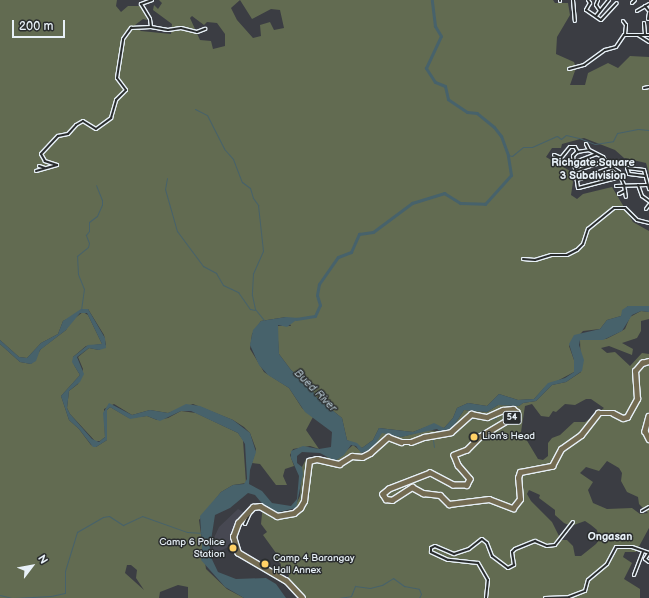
<!DOCTYPE html>
<html>
<head>
<meta charset="utf-8">
<style>
	body { margin:0 }
	#map { position:relative; width:649px; height:598px; overflow:hidden; background:#3b3d43; font-family:"Balsamiq Sans",sans-serif }
	div>[style] { position:absolute }
	.built>* { inset:0; background:#474852 }
	.green>* { inset:0; background:#626b51 }
	.water>* { inset:0; background:#47626b }
	.stream>* { height:1px; margin:-0.5px; padding:0 0.5px; transform-origin:0.5px; border-radius:0.5px; background:#47626b }
	.river>* { height:3px; margin:-1.5px; padding:0 1.5px; transform-origin:1.5px; border-radius:1.5px; background:#47626b }
	.roads { filter:drop-shadow(1px 0 #e8f1f8) drop-shadow(-1px 0 #e8f1f8) drop-shadow(0 1px #e8f1f8) drop-shadow(0 -1px #e8f1f8) }
	.street>* { height:2px; margin:-1px; padding:0 1px; transform-origin:1px; border-radius:1px; background:#2a2d2e }
	.highway>* { height:4.5px; margin:-2.25px; padding:0 2.25px; transform-origin:2.25px; border-radius:2.25px; background:#736b52 }
	.dots>* { width:11px; height:11px; translate:-50% -50%; box-sizing:border-box; border:2px solid #2a2d2e; border-radius:50% }
	span { translate:-50% -50%; white-space:nowrap; text-align:center; line-height:1.15; -webkit-text-stroke:3px #2a2d2e; paint-order:stroke }
	.shield-label span { padding:1px 3px; background:#2a2d2e; border:1px solid; border-radius:3px; -webkit-text-stroke-width:0 }
	.shield-label { font-size:9px; color:#e8f1f8; font-weight:700 }
	.poi-label { font-size:10px; color:#e8f1f8 }
	.left { translate:0 -50%; text-align:left }
	.right { translate:-100% -50%; text-align:right }
	.neighbourhood-label { font-size:11px; color:#e8f1f8; font-weight:700 }
	.water-label { font-size:11px; color:#a8b8c0; font-style:italic }
	.north { position:absolute; left:12px; top:546px; width:40px; height:40px; -webkit-text-stroke:3px #2a2d2e; paint-order:stroke; rotate:58deg; font-size:11px; font-weight:700; line-height:16px; text-align:center; color:#e8f1f8 }
	.north::after { content:''; display:block; margin:auto; width:14px; height:18px; background:#e8f1f8; clip-path:polygon(50% 0,100% 100%,50% 72%,0 100%) }
	.scale { position:absolute; left:12px; top:20px; width:53px; height:18px; box-sizing:border-box; border:2px solid #e8f1f8; border-top:0; padding-left:5px; font-size:12px; line-height:14px; white-space:nowrap; color:#e8f1f8; -webkit-text-stroke:3px #2a2d2e; paint-order:stroke }
</style>
</head>
<body>
<div id="map">
	<div class="built">
		<i style="clip-path:polygon(238px 509px,245px 513px,232px 539px,233px 545px,213px 554px,213px 540px,219px 527px)"></i>
	</div>
	<div class="green">
		<i style="clip-path:polygon(evenodd,0 0,117px 0,116px 6px,121px 12px,128px 6px,143px 6px,147px 20px,143px 19px,135px 25px,141px 31px,171px 34px,172px 24px,153px 10px,154px 5px,158px 9px,162px 3px,159px 0,553px 0,555px 3px,568px 3px,570px 15px,557px 37px,556px 54px,574px 62px,576px 68px,570px 85px,585px 85px,588px 73px,608px 63px,618px 68px,630px 56px,649px 57px,649px 173px,646px 163px,624px 158px,615px 150px,584px 138px,562px 144px,561px 148px,552px 148px,546px 157px,570px 171px,573px 182px,571px 195px,577px 199px,583px 194px,612px 187px,633px 222px,649px 231px,649px 306px,628px 306px,621px 316px,607px 320px,600px 329px,583px 331px,569px 346px,574px 360px,574px 372px,544px 388px,534px 399px,518px 400px,499px 394px,487px 406px,468px 403px,457px 408px,453px 418px,444px 428px,431px 425px,413px 432px,379px 428px,373px 440px,362px 448px,347px 440px,342px 418px,316px 397px,309px 384px,291px 370px,279px 354px,277px 326px,291px 326px,286px 317px,261px 321px,252px 334px,250px 349px,264px 372px,289px 388px,302px 408px,313px 417px,306px 430px,319px 449px,310px 446px,293px 449px,290px 455px,294px 466px,285px 469px,283px 476px,287px 485px,276px 485px,260px 464px,252px 463px,256px 449px,250px 433px,244px 427px,233px 420px,193px 404px,168px 413px,150px 410px,132px 415px,114px 404px,104px 409px,105px 437px,100px 441px,95px 441px,70px 414px,67px 408px,69px 391px,78px 384px,83px 369px,78px 357px,89px 348px,99px 350px,106px 345px,104px 335px,88px 309px,63px 321px,58px 334px,41px 343px,27px 358px,19px 357px,0 340px,0 0,240px 0,252px 19px,271px 9px,280px 10px,284px 28px,274px 30px,270px 22px,260px 25px,261px 36px,253px 38px,237px 20px,231px 8px,240px 0,0 0,192px 16px,204px 25px,207px 22px,217px 23px,225px 34px,225px 46px,213px 49px,211px 41px,200px 40px,190px 18px,192px 16px)"></i>
		<i style="clip-path:polygon(evenodd,641px 311px,649px 312px,649px 319px,641px 321px,641px 331px,637px 338px,622px 343px,633px 349px,632px 355px,609px 346px,601px 348px,607px 353px,615px 352px,630px 366px,642px 353px,649px 354px,649px 528px,636px 552px,625px 552px,623px 557px,632px 563px,624px 579px,640px 589px,640px 598px,306px 598px,288px 579px,289px 575px,280px 569px,281px 564px,275px 558px,276px 553px,263px 535px,267px 532px,261px 524px,263px 504px,274px 513px,293px 510px,300px 496px,302px 467px,306px 459px,317px 457px,326px 459px,327px 456px,335px 461px,353px 445px,363px 453px,373px 447px,379px 434px,384px 432px,401px 437px,428px 430px,444px 432px,453px 427px,464px 410px,487px 412px,498px 405px,519px 406px,523px 403px,536px 401px,552px 385px,566px 382px,581px 372px,580px 340px,606px 339px,616px 334px,625px 329px,630px 317px,641px 311px,586px 399px,591px 399px,604px 408px,585px 422px,574px 422px,560px 435px,552px 438px,548px 443px,548px 456px,543px 460px,538px 459px,526px 439px,514px 439px,512px 435px,521px 432px,525px 406px,532px 404px,541px 416px,549px 417px,553px 411px,556px 412px,565px 404px,575px 405px,586px 399px,641px 311px,607px 461px,619px 468px,622px 473px,621px 481px,627px 492px,638px 497px,639px 504px,648px 513px,640px 514px,632px 508px,607px 509px,593px 503px,588px 490px,593px 482px,580px 473px,586px 467px,599px 471px,607px 461px,641px 311px,529px 490px,540px 495px,539px 498px,555px 510px,555px 515px,564px 523px,571px 526px,585px 521px,591px 525px,597px 530px,599px 540px,596px 544px,581px 556px,575px 556px,573px 546px,567px 540px,561px 540px,552px 522px,531px 501px,527px 494px,529px 490px)"></i>
		<i style="clip-path:polygon(evenodd,83px 312px,88px 315px,102px 344px,86px 346px,73px 357px,74px 365px,80px 375px,61px 396px,69px 420px,79px 429px,91px 445px,96px 447px,107px 440px,107px 410px,110px 407px,129px 418px,147px 416px,157px 420px,168px 418px,181px 411px,196px 413px,238px 433px,243px 440px,246px 483px,233px 485px,221px 492px,199px 520px,206px 569px,227px 589px,244px 598px,188px 598px,188px 587px,178px 585px,160px 592px,159px 598px,0 598px,0 344px,20px 362px,31px 364px,41px 349px,66px 330px,71px 321px,83px 312px,127px 565px,131px 565px,137px 570px,136px 578px,144px 590px,125px 573px,127px 565px)"></i>
	</div>
	<div class="water">
		<i style="clip-path:polygon(628px 306px,649px 306px,649px 312px,641px 311px,632px 315px,622px 331px,603px 340px,580px 340px,579px 345px,584px 360px,582px 371px,566px 382px,552px 385px,536px 401px,523px 403px,519px 406px,498px 405px,487px 412px,464px 410px,453px 427px,442px 433px,437px 429px,401px 437px,382px 433px,375px 445px,367px 451px,361px 453px,356px 446px,351px 445px,344px 455px,335px 461px,320px 453px,302px 452px,297px 456px,297px 463px,302px 467px,303px 474px,296px 508px,274px 513px,265px 507px,255px 495px,248px 493px,230px 508px,215px 515px,209px 553px,218px 572px,236px 579px,266px 578px,276px 584px,286px 598px,244px 598px,225px 587px,201px 560px,202px 546px,200px 516px,221px 492px,233px 485px,244px 484px,247px 479px,245px 444px,238px 433px,191px 411px,181px 411px,160px 421px,147px 416px,130px 419px,110px 407px,107px 410px,107px 440px,96px 447px,93px 447px,79px 429px,69px 420px,61px 396px,80px 375px,72px 362px,73px 357px,88px 345px,102px 344px,87px 313px,80px 313px,66px 330px,40px 350px,36px 361px,31px 364px,20px 362px,0 344px,0 340px,19px 357px,27px 358px,41px 343px,58px 334px,63px 321px,81px 309px,88px 309px,105px 338px,106px 348px,99px 350px,89px 348px,77px 357px,84px 374px,80px 382px,69px 391px,67px 408px,70px 414px,92px 439px,99px 442px,105px 437px,103px 413px,109px 403px,132px 415px,150px 410px,168px 413px,186px 404px,200px 406px,233px 420px,250px 433px,256px 452px,250px 470px,249px 484px,262px 491px,272px 503px,291px 506px,297px 499px,299px 476px,291px 458px,291px 451px,303px 446px,319px 449px,331px 447px,332px 432px,305px 412px,289px 388px,268px 375px,259px 365px,250px 345px,253px 330px,261px 321px,286px 317px,299px 318px,287px 327px,278px 325px,279px 354px,291px 370px,309px 384px,316px 397px,342px 418px,347px 440px,357px 443px,362px 448px,373px 440px,379px 428px,413px 432px,434px 423px,444px 428px,453px 418px,457px 408px,468px 403px,487px 406px,499px 394px,518px 400px,534px 399px,548px 383px,565px 378px,574px 372px,574px 360px,569px 344px,574px 335px,600px 329px,607px 320px,621px 316px,622px 310px)"></i>
	</div>
	<div class="stream">
		<i style="left:195px;top:109px;width:13px;rotate:27deg"></i>
		<i style="left:207px;top:115px;width:39px;rotate:63deg"></i>
		<i style="left:225px;top:150px;width:12px;rotate:48deg"></i>
		<i style="left:233px;top:159px;width:25px;rotate:69deg"></i>
		<i style="left:242px;top:182px;width:10px;rotate:37deg"></i>
		<i style="left:250px;top:188px;width:10px;rotate:73deg"></i>
		<i style="left:253px;top:198px;width:9px;rotate:54deg"></i>
		<i style="left:258px;top:205px;width:46px;rotate:83.8deg"></i>
		<i style="left:263px;top:251px;width:24px;rotate:114deg"></i>
		<i style="left:253px;top:273px;width:22px;rotate:93deg"></i>
		<i style="left:252px;top:295px;width:14px;rotate:78deg"></i>
		<i style="left:255px;top:309px;width:14px;rotate:51deg"></i>
		<i style="left:508px;top:155px;width:4px;rotate:14deg"></i>
		<i style="left:512px;top:156px;width:14px;rotate:-39deg"></i>
		<i style="left:523px;top:147px;width:9px"></i>
		<i style="left:532px;top:147px;width:27px;rotate:-24deg"></i>
		<i style="left:557px;top:136px;width:5px;rotate:37deg"></i>
		<i style="left:561px;top:139px;width:6px;rotate:-39deg"></i>
		<i style="left:566px;top:135px;width:13px;rotate:13deg"></i>
		<i style="left:579px;top:138px;width:17px;rotate:21deg"></i>
		<i style="left:595px;top:144px;width:18px;rotate:-9deg"></i>
		<i style="left:613px;top:141px;width:9px;rotate:-63deg"></i>
		<i style="left:617px;top:133px;width:21px;rotate:-11deg"></i>
		<i style="left:638px;top:129px;width:11px;rotate:5deg"></i>
		<i style="left:167px;top:178px;width:11px;rotate:100deg"></i>
		<i style="left:165px;top:189px;width:44px;rotate:74.1deg"></i>
		<i style="left:177px;top:231px;width:44px;rotate:53.4deg"></i>
		<i style="left:203px;top:266px;width:15px;rotate:28deg"></i>
		<i style="left:216px;top:273px;width:14px;rotate:60deg"></i>
		<i style="left:223px;top:285px;width:17px;rotate:25deg"></i>
		<i style="left:238px;top:292px;width:21px;rotate:55deg"></i>
		<i style="left:250px;top:309px;width:5px;rotate:11deg"></i>
		<i style="left:81px;top:310px;width:21px;rotate:-82deg"></i>
		<i style="left:84px;top:289px;width:16px;rotate:-112deg"></i>
		<i style="left:78px;top:274px;width:18px;rotate:-93deg"></i>
		<i style="left:77px;top:256px;width:14px;rotate:-39deg"></i>
		<i style="left:88px;top:247px;width:4px;rotate:-76deg"></i>
		<i style="left:89px;top:243px;width:9px;rotate:-111deg"></i>
		<i style="left:86px;top:235px;width:5px;rotate:-53deg"></i>
		<i style="left:89px;top:231px;width:9px;rotate:-90deg"></i>
		<i style="left:89px;top:222px;width:10px;rotate:-37deg"></i>
		<i style="left:97px;top:216px;width:12px;rotate:-66deg"></i>
		<i style="left:102px;top:205px;width:5px;rotate:-90deg"></i>
		<i style="left:102px;top:200px;width:16px;rotate:-112deg"></i>
		<i style="left:467px;top:421px;width:8px;rotate:-23deg"></i>
		<i style="left:474px;top:418px;width:12px;rotate:9deg"></i>
		<i style="left:486px;top:420px;width:10px;rotate:-11deg"></i>
		<i style="left:433px;top:440px;width:7px;rotate:82deg"></i>
		<i style="left:0;top:595px;width:12px;rotate:14deg"></i>
		<i style="left:14px;top:598px;width:37px;rotate:-3deg"></i>
		<i style="left:51px;top:596px;width:14px;rotate:-12deg"></i>
		<i style="left:65px;top:593px;width:22px;rotate:-90deg"></i>
		<i style="left:65px;top:571px;width:41px;rotate:-72.9deg"></i>
		<i style="left:77px;top:532px;width:30px;rotate:-30deg"></i>
		<i style="left:103px;top:517px;width:6px;rotate:-9deg"></i>
		<i style="left:109px;top:516px;width:17px;rotate:33deg"></i>
		<i style="left:123px;top:525px;width:21px;rotate:-25deg"></i>
		<i style="left:142px;top:516px;width:48px;rotate:19.6deg"></i>
		<i style="left:187px;top:532px;width:16px;rotate:4deg"></i>
		<i style="left:339px;top:598px;width:12px;rotate:-9deg"></i>
		<i style="left:351px;top:596px;width:11px;rotate:-68deg"></i>
		<i style="left:355px;top:586px;width:15px;rotate:8deg"></i>
		<i style="left:370px;top:588px;width:12px;rotate:-14deg"></i>
		<i style="left:382px;top:585px;width:13px;rotate:-32deg"></i>
		<i style="left:393px;top:578px;width:14px;rotate:36deg"></i>
		<i style="left:404px;top:586px;width:15px;rotate:11deg"></i>
		<i style="left:419px;top:589px;width:5px;rotate:68deg"></i>
		<i style="left:421px;top:594px;width:4px;rotate:117deg"></i>
	</div>
	<div class="river">
		<i style="left:296px;top:319px;width:19px;rotate:-9deg"></i>
		<i style="left:315px;top:316px;width:12px;rotate:-66deg"></i>
		<i style="left:320px;top:305px;width:10px;rotate:-107deg"></i>
		<i style="left:317px;top:295px;width:11px;rotate:-80deg"></i>
		<i style="left:319px;top:284px;width:33px;rotate:-55deg"></i>
		<i style="left:338px;top:257px;width:14px;rotate:-21deg"></i>
		<i style="left:351px;top:252px;width:20px;rotate:-66deg"></i>
		<i style="left:359px;top:234px;width:14px;rotate:-8deg"></i>
		<i style="left:373px;top:232px;width:49px;rotate:-36.6deg"></i>
		<i style="left:412px;top:203px;width:34px;rotate:-17deg"></i>
		<i style="left:444px;top:193px;width:19px;rotate:32deg"></i>
		<i style="left:460px;top:203px;width:25px;rotate:2deg"></i>
		<i style="left:485px;top:204px;width:39px;rotate:-48deg"></i>
		<i style="left:511px;top:175px;width:20px;rotate:-99deg"></i>
		<i style="left:508px;top:155px;width:20px;rotate:-110deg"></i>
		<i style="left:501px;top:136px;width:11px;rotate:-128deg"></i>
		<i style="left:494px;top:127px;width:22px;rotate:-141deg"></i>
		<i style="left:477px;top:113px;width:10px;rotate:-174deg"></i>
		<i style="left:467px;top:112px;width:23px;rotate:-146deg"></i>
		<i style="left:448px;top:99px;width:13px;rotate:-103deg"></i>
		<i style="left:445px;top:86px;width:11px;rotate:-158deg"></i>
		<i style="left:435px;top:82px;width:17px;rotate:-123deg"></i>
		<i style="left:426px;top:68px;width:35px;rotate:-65deg"></i>
		<i style="left:441px;top:36px;width:12px;rotate:-121deg"></i>
		<i style="left:435px;top:26px;width:26px;rotate:-97deg"></i>
	</div>
	<div class="roads">
		<div class="street">
			<i style="left:152px;top:0;width:12px;rotate:160deg"></i>
			<i style="left:141px;top:4px;width:17px;rotate:59deg"></i>
			<i style="left:150px;top:19px;width:8px;rotate:83deg"></i>
			<i style="left:151px;top:27px;width:17px;rotate:10deg"></i>
			<i style="left:168px;top:30px;width:13px;rotate:-9deg"></i>
			<i style="left:181px;top:28px;width:16px;rotate:14deg"></i>
			<i style="left:197px;top:32px;width:9px;rotate:-21deg"></i>
			<i style="left:560px;top:0;width:1px;rotate:90deg"></i>
			<i style="left:573px;top:0;width:21px;rotate:85deg"></i>
			<i style="left:588px;top:0;width:4px;rotate:56deg"></i>
			<i style="left:590px;top:3px;width:8px;rotate:120deg"></i>
			<i style="left:586px;top:10px;width:18px;rotate:34deg"></i>
			<i style="left:601px;top:20px;width:23px;rotate:-47deg"></i>
			<i style="left:598px;top:0;width:5px;rotate:112deg"></i>
			<i style="left:596px;top:5px;width:7px;rotate:56deg"></i>
			<i style="left:632px;top:3px;width:4px;rotate:-45deg"></i>
			<i style="left:645px;top:6px;width:6px;rotate:51deg"></i>
			<i style="left:637px;top:11px;width:14px;rotate:-30deg"></i>
			<i style="left:596px;top:16px;width:21px;rotate:-51deg"></i>
			<i style="left:648px;top:19px;width:6px;rotate:-81deg"></i>
			<i style="left:623px;top:21px;width:5px;rotate:53deg"></i>
			<i style="left:626px;top:25px;width:10px;rotate:96deg"></i>
			<i style="left:644px;top:23px;width:12px;rotate:85deg"></i>
			<i style="left:638px;top:35px;width:13px;rotate:32deg"></i>
			<i style="left:569px;top:69px;width:16px;rotate:-15deg"></i>
			<i style="left:584px;top:65px;width:26px;rotate:-36deg"></i>
			<i style="left:605px;top:50px;width:11px;rotate:-15deg"></i>
			<i style="left:616px;top:47px;width:14px;rotate:-56deg"></i>
			<i style="left:624px;top:35px;width:25px"></i>
			<i style="left:644px;top:88px;width:5px;rotate:-11deg"></i>
			<i style="left:586px;top:144px;width:7px;rotate:63deg"></i>
			<i style="left:554px;top:155px;width:8px;rotate:23deg"></i>
			<i style="left:561px;top:158px;width:14px;rotate:-51deg"></i>
			<i style="left:570px;top:147px;width:5px"></i>
			<i style="left:575px;top:147px;width:6px;rotate:59deg"></i>
			<i style="left:573px;top:163px;width:25px;rotate:-21deg"></i>
			<i style="left:39px;top:166px;width:6px;rotate:18deg"></i>
			<i style="left:36px;top:171px;width:22px;rotate:-16deg"></i>
			<i style="left:57px;top:165px;width:13px;rotate:-162deg"></i>
			<i style="left:45px;top:161px;width:8px;rotate:-120deg"></i>
			<i style="left:41px;top:154px;width:25px;rotate:-47deg"></i>
			<i style="left:58px;top:136px;width:10px;rotate:-11deg"></i>
			<i style="left:68px;top:134px;width:12px;rotate:-48deg"></i>
			<i style="left:76px;top:125px;width:8px;rotate:-30deg"></i>
			<i style="left:83px;top:121px;width:15px;rotate:32deg"></i>
			<i style="left:96px;top:129px;width:19px;rotate:-36deg"></i>
			<i style="left:111px;top:118px;width:19px;rotate:-74deg"></i>
			<i style="left:116px;top:100px;width:14px;rotate:-45deg"></i>
			<i style="left:126px;top:90px;width:15px;rotate:-127deg"></i>
			<i style="left:117px;top:78px;width:39px;rotate:-81deg"></i>
			<i style="left:123px;top:39px;width:14px;rotate:-54deg"></i>
			<i style="left:131px;top:28px;width:20px;rotate:-3deg"></i>
			<i style="left:575px;top:171px;width:32px;rotate:-18deg"></i>
			<i style="left:645px;top:176px;width:16px;rotate:-173deg"></i>
			<i style="left:629px;top:174px;width:6px;rotate:-108deg"></i>
			<i style="left:627px;top:168px;width:17px;rotate:7deg"></i>
			<i style="left:644px;top:170px;width:20px;rotate:75deg"></i>
			<i style="left:620px;top:177px;width:43px;rotate:165.3deg"></i>
			<i style="left:578px;top:188px;width:32px;rotate:-99deg"></i>
			<i style="left:573px;top:156px;width:6px;rotate:-45deg"></i>
			<i style="left:577px;top:152px;width:12px;rotate:-9deg"></i>
			<i style="left:589px;top:150px;width:16px;rotate:27deg"></i>
			<i style="left:603px;top:157px;width:7px;rotate:63deg"></i>
			<i style="left:606px;top:163px;width:16px;rotate:35deg"></i>
			<i style="left:619px;top:172px;width:14px;rotate:69deg"></i>
			<i style="left:624px;top:185px;width:12px;rotate:81deg"></i>
			<i style="left:577px;top:180px;width:38px;rotate:-20deg"></i>
			<i style="left:638px;top:185px;width:12px;rotate:70deg"></i>
			<i style="left:642px;top:196px;width:9px;rotate:36deg"></i>
			<i style="left:616px;top:186px;width:31px;rotate:-2deg"></i>
			<i style="left:619px;top:194px;width:7px;rotate:-27deg"></i>
			<i style="left:646px;top:209px;width:5px;rotate:-53deg"></i>
			<i style="left:523px;top:259px;width:12px;rotate:5deg"></i>
			<i style="left:535px;top:260px;width:17px;rotate:-17deg"></i>
			<i style="left:551px;top:255px;width:16px"></i>
			<i style="left:567px;top:255px;width:11px;rotate:-27deg"></i>
			<i style="left:577px;top:250px;width:8px;rotate:-45deg"></i>
			<i style="left:583px;top:244px;width:16px;rotate:-72deg"></i>
			<i style="left:588px;top:229px;width:33px;rotate:-39deg"></i>
			<i style="left:614px;top:208px;width:11px"></i>
			<i style="left:625px;top:208px;width:17px;rotate:45deg"></i>
			<i style="left:637px;top:220px;width:12px;rotate:14deg"></i>
			<i style="left:642px;top:511px;width:8px;rotate:-30deg"></i>
			<i style="left:245px;top:524px;width:12px;rotate:-66deg"></i>
			<i style="left:649px;top:553px;width:7px;rotate:124deg"></i>
			<i style="left:645px;top:559px;width:5px;rotate:37deg"></i>
			<i style="left:634px;top:575px;width:25px;rotate:-69deg"></i>
			<i style="left:486px;top:598px;width:18px;rotate:-84deg"></i>
			<i style="left:488px;top:580px;width:20px;rotate:-120deg"></i>
			<i style="left:478px;top:563px;width:30px;rotate:-174deg"></i>
			<i style="left:448px;top:560px;width:19px;rotate:-155deg"></i>
			<i style="left:431px;top:552px;width:4px;rotate:-90deg"></i>
			<i style="left:431px;top:548px;width:4px;rotate:-27deg"></i>
			<i style="left:435px;top:546px;width:21px;rotate:23deg"></i>
			<i style="left:454px;top:554px;width:16px;rotate:-18deg"></i>
			<i style="left:469px;top:549px;width:16px;rotate:-38deg"></i>
			<i style="left:482px;top:539px;width:6px;rotate:39deg"></i>
			<i style="left:487px;top:543px;width:14px;rotate:69deg"></i>
			<i style="left:492px;top:556px;width:20px;rotate:37deg"></i>
			<i style="left:508px;top:568px;width:7px;rotate:-27deg"></i>
			<i style="left:514px;top:565px;width:13px;rotate:-99deg"></i>
			<i style="left:512px;top:552px;width:4px;rotate:-45deg"></i>
			<i style="left:515px;top:549px;width:22px;rotate:-22deg"></i>
			<i style="left:535px;top:541px;width:13px;rotate:23deg"></i>
			<i style="left:547px;top:546px;width:8px;rotate:-7deg"></i>
			<i style="left:555px;top:545px;width:29px;rotate:-52deg"></i>
			<i style="left:545px;top:598px;width:24px;rotate:-2deg"></i>
			<i style="left:569px;top:597px;width:17px;rotate:-21deg"></i>
			<i style="left:585px;top:591px;width:11px;rotate:-75deg"></i>
			<i style="left:588px;top:580px;width:25px;rotate:-40deg"></i>
			<i style="left:607px;top:564px;width:19px;rotate:-62deg"></i>
			<i style="left:616px;top:547px;width:16px"></i>
			<i style="left:632px;top:547px;width:18px;rotate:19deg"></i>
		</div>
		<div class="highway">
			<i style="left:649px;top:416px;width:16px;rotate:105deg"></i>
			<i style="left:645px;top:431px;width:9px;rotate:63deg"></i>
			<i style="left:302px;top:598px;width:23px;rotate:-133deg"></i>
			<i style="left:286px;top:581px;width:56px;rotate:-149.7deg"></i>
			<i style="left:238px;top:553px;width:17px;rotate:-107deg"></i>
			<i style="left:233px;top:537px;width:15px;rotate:-70deg"></i>
			<i style="left:238px;top:523px;width:22px;rotate:-47deg"></i>
			<i style="left:253px;top:507px;width:7px;rotate:-8deg"></i>
			<i style="left:260px;top:506px;width:20px;rotate:30deg"></i>
			<i style="left:277px;top:516px;width:17px;rotate:-10deg"></i>
			<i style="left:294px;top:513px;width:8px;rotate:-40deg"></i>
			<i style="left:300px;top:508px;width:8px;rotate:-60deg"></i>
			<i style="left:304px;top:501px;width:40px;rotate:-82.9deg"></i>
			<i style="left:309px;top:461px;width:8px;rotate:-14deg"></i>
			<i style="left:317px;top:459px;width:23px;rotate:13deg"></i>
			<i style="left:339px;top:464px;width:15px;rotate:-32deg"></i>
			<i style="left:352px;top:456px;width:10px;rotate:6deg"></i>
			<i style="left:362px;top:457px;width:9px;rotate:-27deg"></i>
			<i style="left:370px;top:453px;width:24px;rotate:-42deg"></i>
			<i style="left:388px;top:437px;width:14px;rotate:21deg"></i>
			<i style="left:401px;top:442px;width:10px"></i>
			<i style="left:411px;top:442px;width:14px;rotate:-21deg"></i>
			<i style="left:424px;top:437px;width:27px;rotate:-10deg"></i>
			<i style="left:451px;top:432px;width:27px;rotate:-42deg"></i>
			<i style="left:471px;top:414px;width:16px;rotate:11deg"></i>
			<i style="left:487px;top:417px;width:17px;rotate:-24deg"></i>
			<i style="left:503px;top:410px;width:10px;rotate:-6deg"></i>
			<i style="left:513px;top:409px;width:5px;rotate:37deg"></i>
			<i style="left:517px;top:412px;width:4px;rotate:117deg"></i>
			<i style="left:515px;top:416px;width:41px;rotate:149deg"></i>
			<i style="left:480px;top:437px;width:18px;rotate:135deg"></i>
			<i style="left:467px;top:450px;width:14px;rotate:159deg"></i>
			<i style="left:454px;top:455px;width:11px;rotate:68deg"></i>
			<i style="left:458px;top:465px;width:18px;rotate:49deg"></i>
			<i style="left:470px;top:479px;width:7px;rotate:117deg"></i>
			<i style="left:467px;top:485px;width:14px;rotate:180deg"></i>
			<i style="left:453px;top:485px;width:26px;rotate:-152deg"></i>
			<i style="left:430px;top:473px;width:44px;rotate:158.7deg"></i>
			<i style="left:389px;top:489px;width:8px;rotate:140deg"></i>
			<i style="left:383px;top:494px;width:6px;rotate:59deg"></i>
			<i style="left:386px;top:499px;width:6px;rotate:9deg"></i>
			<i style="left:392px;top:500px;width:24px;rotate:-33deg"></i>
			<i style="left:412px;top:487px;width:13px;rotate:29deg"></i>
			<i style="left:423px;top:493px;width:17px;rotate:7deg"></i>
			<i style="left:440px;top:495px;width:13px;rotate:45deg"></i>
			<i style="left:449px;top:504px;width:40px;rotate:-7.1deg"></i>
			<i style="left:489px;top:499px;width:26px;rotate:21deg"></i>
			<i style="left:513px;top:508px;width:11px;rotate:-52deg"></i>
			<i style="left:520px;top:499px;width:21px;rotate:-95deg"></i>
			<i style="left:518px;top:478px;width:6px;rotate:-72deg"></i>
			<i style="left:520px;top:472px;width:33px;rotate:-11deg"></i>
			<i style="left:552px;top:466px;width:19px;rotate:-62deg"></i>
			<i style="left:561px;top:449px;width:24px;rotate:-35deg"></i>
			<i style="left:581px;top:435px;width:28px;rotate:-52deg"></i>
			<i style="left:598px;top:413px;width:15px"></i>
			<i style="left:613px;top:413px;width:11px;rotate:27deg"></i>
			<i style="left:623px;top:418px;width:4px;rotate:-14deg"></i>
			<i style="left:627px;top:417px;width:21px;rotate:-61deg"></i>
			<i style="left:637px;top:399px;width:28px;rotate:-94deg"></i>
			<i style="left:635px;top:371px;width:11px;rotate:-49deg"></i>
			<i style="left:642px;top:363px;width:7px;rotate:-16deg"></i>
		</div>
	</div>
	<div class="dots">
		<i style="left:474px;top:437px;background:#ffd166"></i>
		<i style="left:233px;top:548px;background:#ffd166"></i>
		<i style="left:265px;top:564px;background:#ffd166"></i>
	</div>
	<div class="shield-label">
		<span style="left:512px;top:418px">54</span>
	</div>
	<div class="poi-label">
		<span class="left" style="left:482px;top:437px">Lion's Head</span>
		<span class="right" style="left:225px;top:548px">Camp 6 Police<br>Station</span>
		<span class="left" style="left:273px;top:564px">Camp 4 Barangay<br>Hall Annex</span>
	</div>
	<div class="neighbourhood-label">
		<span style="left:593px;top:170px">Richgate Square<br>3 Subdivision</span>
		<span style="left:610px;top:537px">Ongasan</span>
	</div>
	<div class="water-label">
		<span style="left:315px;top:391px;rotate:45deg">Bued River</span>
	</div>
	<div class="north">N</div>
	<div class="scale">200 m</div>
</div>
</body>
</html>
